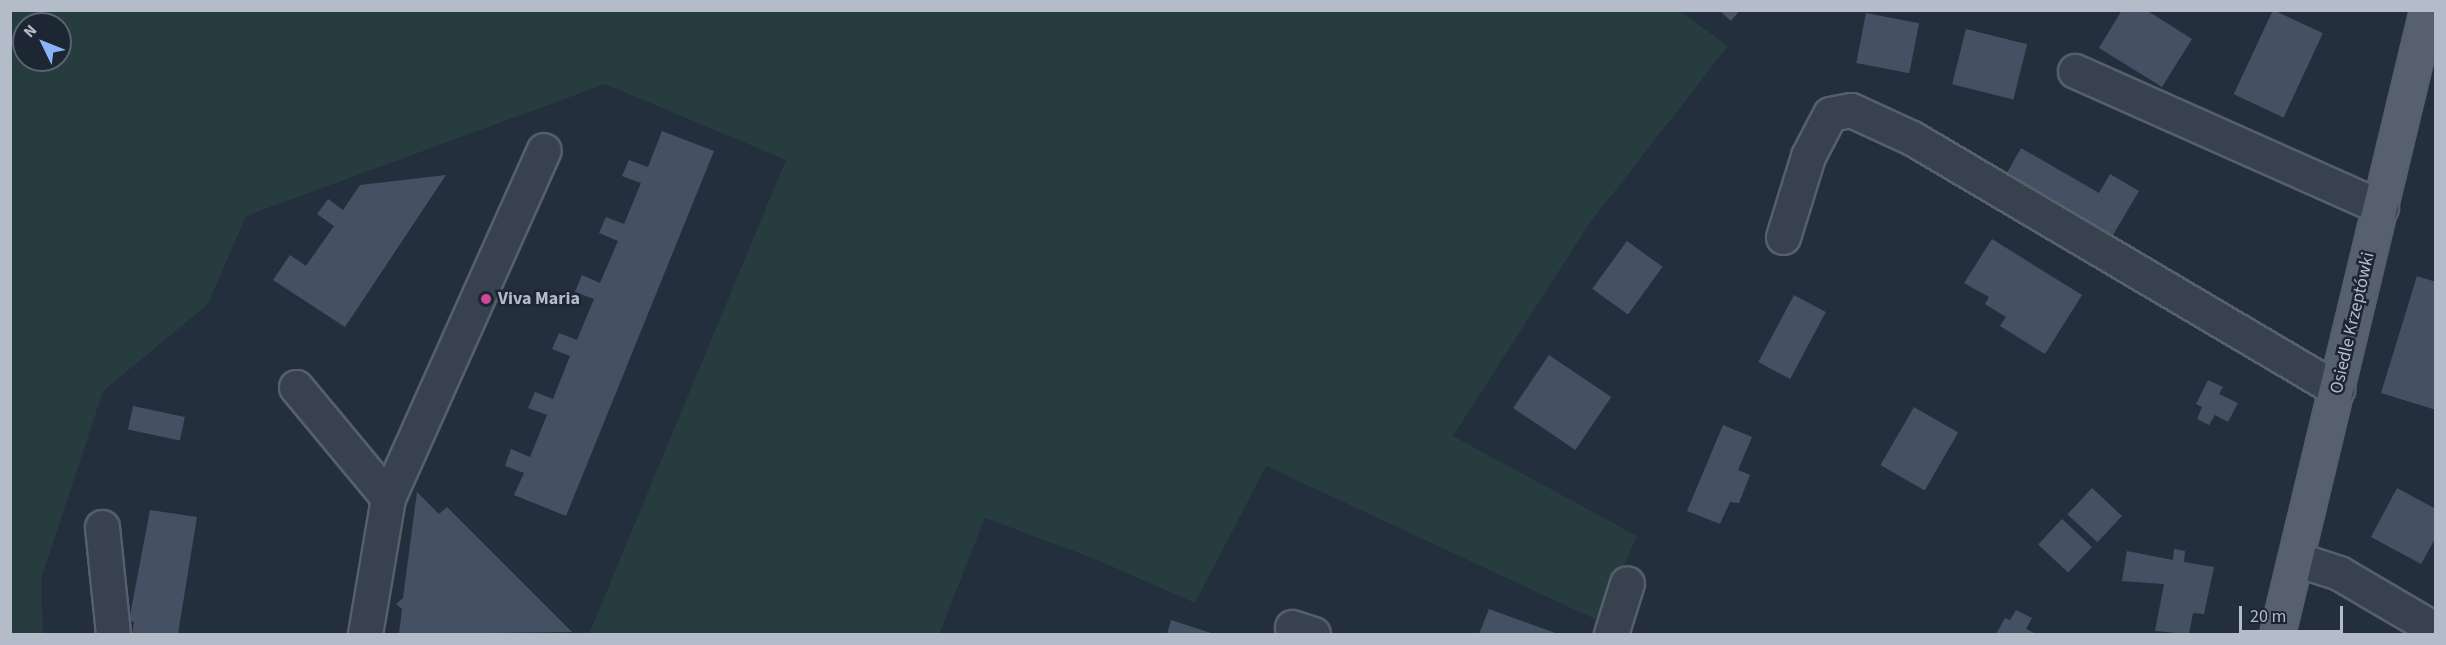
<!DOCTYPE html>
<html>
<head>
<meta charset="utf-8">
<style>
	body { margin:0 }
	#map { position:relative; width:2446px; height:645px; overflow:hidden; background:#242f3e; font-family:"Source Sans 3",sans-serif }
	div>[style] { position:absolute }
	.green>* { inset:0; background:#263c3f }
	.building>* { inset:0; background:#455162; transform-origin:0 0 }
	.roads { filter:drop-shadow(2px 0 #565f6c) drop-shadow(-2px 0 #565f6c) drop-shadow(0 2px #565f6c) drop-shadow(0 -2px #565f6c) }
	.minor>* { height:33px; margin:-16.5px; padding:0 16.5px; transform-origin:16.5px; border-radius:16.5px; background:#38414e }
	.major>* { height:33px; margin:-16.5px; padding:0 16.5px; transform-origin:16.5px; border-radius:16.5px; background:#56606e }
	.dots>* { width:16px; height:16px; translate:-50% -50%; box-sizing:border-box; border:3px solid #1d2633; border-radius:50% }
	span { translate:-50% -50%; white-space:nowrap; text-align:center; line-height:1.15; -webkit-text-stroke:5px #1d2633; paint-order:stroke }
	.poi-label { font-size:18px; color:#b4bcc9; font-weight:700 }
	.left { translate:0 -50%; text-align:left }
	.street-label { font-size:18px; color:#b4bcc9 }
	.frame { position:absolute; inset:0; border:12px solid #b4bcc9; pointer-events:none }
	.north { position:absolute; left:12px; top:12px; width:60px; height:60px; box-sizing:border-box; background:#1d2633; border:2px solid #59626f; border-radius:50%; rotate:313deg; font-size:16px; font-weight:700; line-height:24px; text-align:center; color:#b4bcc9 }
	.north::after { content:''; display:block; margin:auto; width:21px; height:27px; background:#8ab4f8; clip-path:polygon(50% 0,100% 100%,50% 72%,0 100%) }
	.scale { position:absolute; left:2239px; top:606px; width:104px; height:27px; box-sizing:border-box; border:3px solid #b4bcc9; border-top:0; padding-left:8px; font-size:18px; line-height:21px; white-space:nowrap; color:#b4bcc9; -webkit-text-stroke:4px #1d2633; paint-order:stroke }
</style>
</head>
<body>
<div id="map">
	<div class="green">
		<i style="clip-path:polygon(evenodd,1678px 10px,1728px 46px,1589px 224px,1453px 436px,1637px 536px,1599px 621px,1266px 466px,1195px 603px,1095px 559px,985px 518px,939px 634px,589px 634px,786px 160px,605px 84px,246px 216px,208px 304px,103px 391px,41px 579px,43px 634px,11px 634px,10px 11px,1678px 10px,24px 24px,60px 24px,60px 60px,24px 60px,24px 24px)"></i>
	</div>
	<div class="building">
		<i style="clip-path:polygon(1719px 10px,1740px 10px,1731px 21px)"></i>
		<i style="clip-path:polygon(2122px 10px,2146px 10px,2192px 39px,2162px 87px,2099px 48px)"></i>
		<i style="left:2273px;top:10px;width:55px;height:93px;rotate:25deg"></i>
		<i style="left:1866px;top:13px;width:54px;height:51px;rotate:11deg"></i>
		<i style="left:1966px;top:29px;width:63px;height:57px;rotate:14deg"></i>
		<i style="clip-path:polygon(662px 131px,714px 151px,566px 516px,514px 495px,524px 473px,505px 466px,511px 449px,530px 457px,547px 415px,528px 408px,535px 392px,553px 399px,570px 356px,552px 349px,559px 333px,577px 340px,594px 299px,575px 292px,582px 275px,600px 283px,618px 241px,599px 233px,606px 217px,624px 224px,641px 183px,622px 176px,629px 160px,648px 167px)"></i>
		<i style="clip-path:polygon(2021px 148px,2099px 193px,2110px 174px,2139px 191px,2110px 240px,2004px 178px)"></i>
		<i style="clip-path:polygon(446px 175px,345px 327px,273px 280px,290px 255px,306px 266px,334px 226px,317px 214px,328px 199px,343px 210px,360px 185px)"></i>
		<i style="clip-path:polygon(1992px 239px,2082px 295px,2045px 354px,2000px 326px,2006px 317px,1985px 304px,1989px 297px,1964px 283px)"></i>
		<i style="left:1627px;top:241px;width:44px;height:59px;rotate:36deg"></i>
		<i style="clip-path:polygon(2417px 276px,2436px 282px,2436px 410px,2381px 393px)"></i>
		<i style="left:1794px;top:295px;width:36px;height:76px;rotate:28deg"></i>
		<i style="left:1549px;top:355px;width:75px;height:64px;rotate:34deg"></i>
		<i style="clip-path:polygon(2208px 380px,2223px 387px,2219px 394px,2238px 403px,2228px 422px,2215px 415px,2209px 425px,2197px 419px,2202px 407px,2196px 404px)"></i>
		<i style="left:133px;top:406px;width:53px;height:24px;rotate:12deg"></i>
		<i style="left:1914px;top:407px;width:51px;height:67px;rotate:30deg"></i>
		<i style="clip-path:polygon(1723px 425px,1752px 437px,1738px 470px,1750px 475px,1739px 503px,1730px 502px,1720px 524px,1687px 511px)"></i>
		<i style="left:2092px;top:488px;width:41px;height:36px;rotate:43deg"></i>
		<i style="clip-path:polygon(2397px 488px,2436px 509px,2436px 537px,2421px 564px,2371px 537px)"></i>
		<i style="clip-path:polygon(417px 492px,439px 514px,447px 507px,572px 632px,399px 634px,402px 609px,396px 604px,403px 598px)"></i>
		<i style="clip-path:polygon(150px 510px,197px 517px,178px 634px,132px 634px,134px 622px,129px 621px)"></i>
		<i style="left:2062px;top:519px;width:41px;height:35px;rotate:43deg"></i>
		<i style="clip-path:polygon(2174px 549px,2185px 551px,2184px 562px,2214px 567px,2204px 614px,2193px 613px,2189px 634px,2155px 631px,2164px 584px,2122px 581px,2127px 551px,2173px 560px)"></i>
		<i style="clip-path:polygon(1489px 609px,1558px 634px,1479px 634px)"></i>
		<i style="clip-path:polygon(2016px 610px,2032px 618px,2026px 629px,2036px 634px,1996px 634px,2005px 618px,2010px 620px)"></i>
		<i style="clip-path:polygon(1171px 620px,1214px 634px,1167px 634px)"></i>
	</div>
	<div class="roads">
		<div class="minor">
			<i style="left:2075px;top:71px;width:335px;rotate:24deg"></i>
			<i style="left:1783px;top:237px;width:85px;rotate:-72.8deg"></i>
			<i style="left:1808px;top:156px;width:47px;rotate:-62.4deg"></i>
			<i style="left:1830px;top:114px;width:21px;rotate:-11deg"></i>
			<i style="left:1851px;top:110px;width:67px;rotate:24.7deg"></i>
			<i style="left:1912px;top:138px;width:494px;rotate:30.6deg"></i>
			<i style="left:296px;top:387px;width:144px;rotate:50.3deg"></i>
			<i style="left:388px;top:498px;width:138px;rotate:99.6deg"></i>
			<i style="left:388px;top:498px;width:381px;rotate:-65.9deg"></i>
			<i style="left:102px;top:527px;width:108px;rotate:84.1deg"></i>
			<i style="left:2296px;top:559px;width:45px;rotate:18deg"></i>
			<i style="left:2339px;top:573px;width:113px;rotate:30.4deg"></i>
			<i style="left:1292px;top:627px;width:22px;rotate:18deg"></i>
			<i style="left:1611px;top:634px;width:53px;rotate:-72.6deg"></i>
		</div>
		<div class="major">
			<i style="left:2277px;top:634px;width:642px;rotate:-76.48deg"></i>
		</div>
	</div>
	<div class="dots">
		<i style="left:486px;top:299px;background:#d1479c"></i>
	</div>
	<div class="poi-label">
		<span class="left" style="left:498px;top:299px">Viva Maria</span>
	</div>
	<div class="street-label">
		<span style="left:2353px;top:323px;rotate:-77deg">Osiedle Krzeptówki</span>
	</div>
	<div class="frame"></div>
	<div class="north">N</div>
	<div class="scale">20 m</div>
</div>
</body>
</html>
